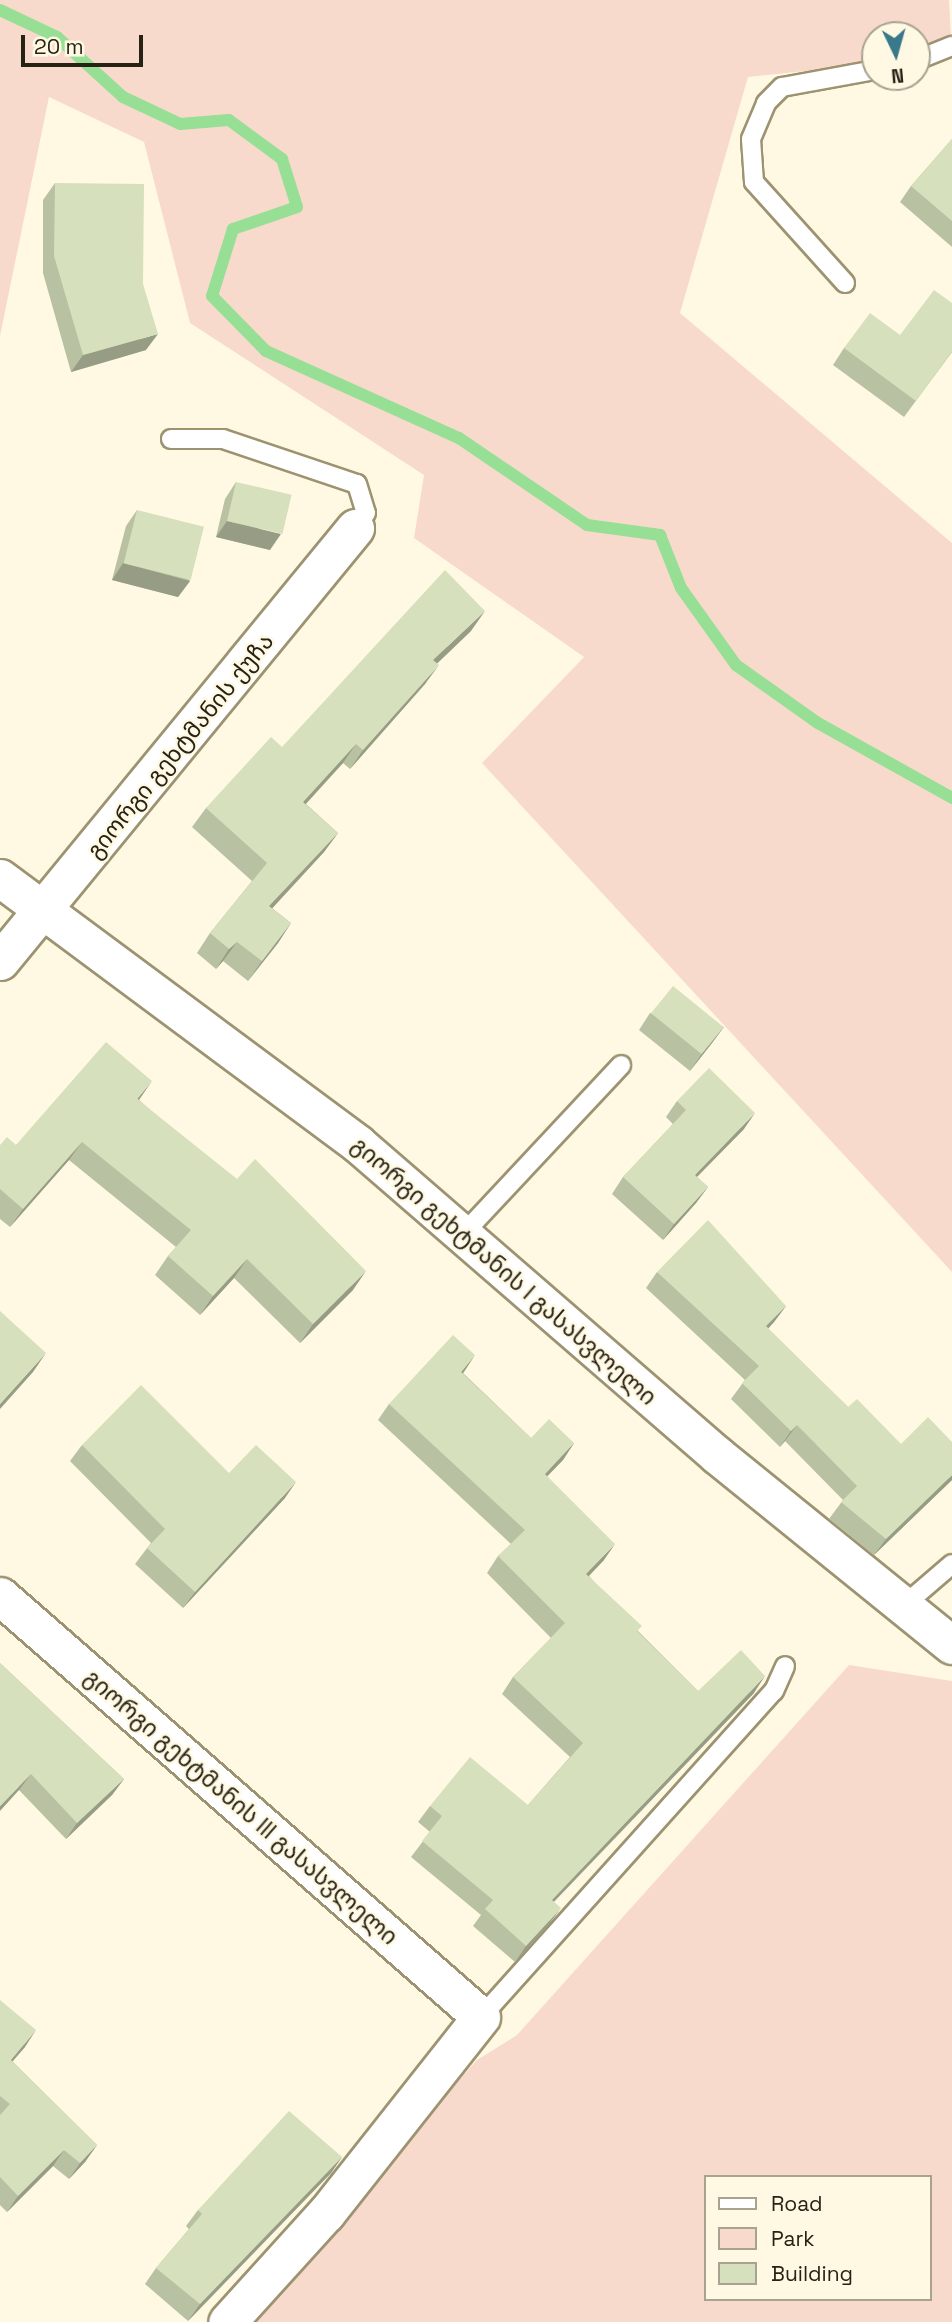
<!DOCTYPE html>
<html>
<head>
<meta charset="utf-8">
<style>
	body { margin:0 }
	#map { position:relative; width:952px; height:2322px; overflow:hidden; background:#fff9e3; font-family:"Space Grotesk","Noto Sans Georgian",sans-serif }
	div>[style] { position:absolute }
	.green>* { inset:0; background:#f8dacd }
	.stream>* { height:12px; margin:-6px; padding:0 6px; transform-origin:6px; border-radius:6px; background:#96df95 }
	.roads { filter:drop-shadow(2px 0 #9d9371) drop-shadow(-2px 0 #9d9371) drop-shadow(0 2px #9d9371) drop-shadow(0 -2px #9d9371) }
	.service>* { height:18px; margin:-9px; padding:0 9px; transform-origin:9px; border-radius:9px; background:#fff }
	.minor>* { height:37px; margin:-18.5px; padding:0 18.5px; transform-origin:18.5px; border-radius:18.5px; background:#fff }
	.wall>* { inset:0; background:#b8c1a2 }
	.shaded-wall>* { inset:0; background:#969d84 }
	.building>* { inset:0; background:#d6e0bc; transform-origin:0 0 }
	span { translate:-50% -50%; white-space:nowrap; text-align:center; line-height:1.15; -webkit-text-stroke:5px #fff9e3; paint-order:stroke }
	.street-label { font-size:23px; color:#262215 }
	.legend { position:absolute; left:704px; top:2175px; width:228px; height:126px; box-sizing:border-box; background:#fff9e3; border:2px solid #a8a391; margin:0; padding:9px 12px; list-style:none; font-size:21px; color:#262215 }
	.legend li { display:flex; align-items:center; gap:14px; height:35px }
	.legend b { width:35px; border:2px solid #a8a391 }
	.north { position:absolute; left:861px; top:21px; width:70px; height:70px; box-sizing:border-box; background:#fff9e3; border:2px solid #a8a391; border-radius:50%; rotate:175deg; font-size:19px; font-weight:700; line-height:28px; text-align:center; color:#262215 }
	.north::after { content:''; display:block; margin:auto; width:24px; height:32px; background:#38798b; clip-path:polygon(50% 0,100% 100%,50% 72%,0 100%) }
	.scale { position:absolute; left:21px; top:35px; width:122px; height:32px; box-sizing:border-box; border:4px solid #262215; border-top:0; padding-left:9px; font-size:21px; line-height:24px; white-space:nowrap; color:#262215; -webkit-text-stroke:5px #fff9e3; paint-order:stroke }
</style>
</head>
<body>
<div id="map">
	<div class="green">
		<i style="clip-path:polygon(0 0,949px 0,952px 56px,917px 60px,917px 35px,875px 35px,875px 64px,748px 77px,680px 313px,952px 543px,952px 1272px,482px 763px,584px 657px,414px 538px,424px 475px,190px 323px,144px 142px,49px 97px,0 336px)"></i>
		<i style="clip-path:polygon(evenodd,849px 1665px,952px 1681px,952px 2322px,243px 2322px,477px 2060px,517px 2035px,849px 1665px,705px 2177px,929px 2177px,929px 2299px,705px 2299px,705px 2177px)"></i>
	</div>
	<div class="stream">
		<i style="left:0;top:10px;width:63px;rotate:25.3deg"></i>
		<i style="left:57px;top:37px;width:89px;rotate:42.3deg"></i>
		<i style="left:123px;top:97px;width:63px;rotate:25.3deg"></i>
		<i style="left:180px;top:124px;width:49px;rotate:-4.7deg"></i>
		<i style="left:229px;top:120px;width:66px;rotate:36.3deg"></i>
		<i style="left:282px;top:159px;width:50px;rotate:72.6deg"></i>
		<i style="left:297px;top:207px;width:68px;rotate:161deg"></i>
		<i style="left:233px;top:229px;width:70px;rotate:107.4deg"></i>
		<i style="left:212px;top:296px;width:77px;rotate:45.5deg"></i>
		<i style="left:266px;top:351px;width:212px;rotate:24.3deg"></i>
		<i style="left:459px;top:438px;width:155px;rotate:34.2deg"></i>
		<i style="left:587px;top:525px;width:74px;rotate:7.8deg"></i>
		<i style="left:660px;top:535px;width:57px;rotate:68.4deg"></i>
		<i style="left:681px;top:588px;width:95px;rotate:54.5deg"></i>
		<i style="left:736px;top:665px;width:100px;rotate:35.3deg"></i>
		<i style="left:818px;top:723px;width:154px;rotate:29.2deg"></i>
	</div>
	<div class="roads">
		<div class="service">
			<i style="left:917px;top:60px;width:38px;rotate:-22deg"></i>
			<i style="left:845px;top:283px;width:136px;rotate:-132deg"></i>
			<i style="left:754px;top:182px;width:43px;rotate:-94deg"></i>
			<i style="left:751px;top:139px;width:39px;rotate:-67deg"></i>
			<i style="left:766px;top:103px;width:23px;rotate:-45deg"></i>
			<i style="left:782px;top:87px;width:95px;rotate:-10.4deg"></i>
			<i style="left:171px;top:439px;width:52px"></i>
			<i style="left:223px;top:439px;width:141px;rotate:18.6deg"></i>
			<i style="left:357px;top:484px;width:30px;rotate:73deg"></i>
			<i style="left:366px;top:513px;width:19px;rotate:126deg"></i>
			<i style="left:464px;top:1233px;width:230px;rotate:-46.9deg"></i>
			<i style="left:902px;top:1607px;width:66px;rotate:-40.7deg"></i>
			<i style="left:481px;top:2017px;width:438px;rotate:-48.1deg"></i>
			<i style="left:774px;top:1691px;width:27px;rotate:-66deg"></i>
		</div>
		<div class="minor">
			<i style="left:0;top:878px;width:446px;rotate:36.6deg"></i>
			<i style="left:358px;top:1144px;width:475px;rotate:40.9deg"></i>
			<i style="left:717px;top:1455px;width:302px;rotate:39deg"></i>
			<i style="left:0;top:961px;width:560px;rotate:-50.65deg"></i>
			<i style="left:0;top:1596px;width:639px;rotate:41.19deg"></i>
			<i style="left:481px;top:2017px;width:250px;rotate:128.3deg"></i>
			<i style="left:326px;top:2213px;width:147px;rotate:132.2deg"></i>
		</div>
	</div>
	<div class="wall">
		<i style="clip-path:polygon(952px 139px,952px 247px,900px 202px,911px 186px)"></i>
		<i style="clip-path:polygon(55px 183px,146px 350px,71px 372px,43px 273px,43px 200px)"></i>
		<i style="clip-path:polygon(900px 335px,952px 352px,904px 417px,833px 365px,844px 348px)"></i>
		<i style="clip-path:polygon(236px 482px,270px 550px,216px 537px,225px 499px)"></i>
		<i style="clip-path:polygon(137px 510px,190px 581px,178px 597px,112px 580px,126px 526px)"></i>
		<i style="clip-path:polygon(471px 631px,437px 663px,425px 684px,350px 769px,343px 763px,306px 804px,338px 833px,324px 852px,272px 908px,291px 923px,278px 943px,248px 981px,223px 961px,216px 969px,197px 953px,210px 933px,252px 881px,192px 827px,206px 808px)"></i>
		<i style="clip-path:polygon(650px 1013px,724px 1027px,712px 1043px,690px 1071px,639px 1030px)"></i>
		<i style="clip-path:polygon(139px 1100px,353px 1290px,300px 1343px,234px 1278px,200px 1315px,155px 1275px,168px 1256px,176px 1247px,69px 1160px,10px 1227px,0 1219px,0 1145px,16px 1145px)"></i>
		<i style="clip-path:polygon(677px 1101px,744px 1129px,697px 1177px,708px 1187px,696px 1203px,663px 1240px,612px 1194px,623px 1177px,673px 1124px,666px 1117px)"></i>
		<i style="clip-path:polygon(657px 1272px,786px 1306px,774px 1322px,768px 1329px,848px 1407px,952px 1480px,874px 1555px,829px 1519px,843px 1500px,785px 1441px,780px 1447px,731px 1399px,745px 1380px,646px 1288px)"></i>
		<i style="clip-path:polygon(463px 1373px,531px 1438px,574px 1443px,563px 1460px,547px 1476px,604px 1560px,589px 1576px,638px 1631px,698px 1691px,754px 1693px,554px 1902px,549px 1924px,515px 1962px,473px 1926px,481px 1915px,411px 1857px,430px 1832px,418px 1822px,430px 1806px,528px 1805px,570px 1757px,502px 1694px,513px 1677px,551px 1638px,487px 1573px,498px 1556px,511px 1544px,378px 1420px,389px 1404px)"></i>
		<i style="clip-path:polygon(82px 1445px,229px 1473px,285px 1498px,183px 1608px,135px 1564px,151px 1543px,70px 1461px)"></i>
		<i style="clip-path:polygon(0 1663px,124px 1779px,112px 1795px,66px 1839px,19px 1790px)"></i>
		<i style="clip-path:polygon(0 2000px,25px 2047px,12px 2061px,97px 2145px,85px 2162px,69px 2179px,53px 2166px,7px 2212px,0 2205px)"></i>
		<i style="clip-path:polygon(342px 2157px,331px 2173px,188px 2321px,145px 2284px,156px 2268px,189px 2229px,186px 2226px,198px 2210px)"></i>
	</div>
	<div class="shaded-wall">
		<i style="clip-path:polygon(158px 334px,146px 350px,71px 372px,83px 355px)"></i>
		<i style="clip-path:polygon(227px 521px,281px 534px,270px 550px,216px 537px)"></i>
		<i style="clip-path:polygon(123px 563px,190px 581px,178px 597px,112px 580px)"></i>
		<i style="clip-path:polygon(485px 611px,471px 631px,420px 680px,433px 660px)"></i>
		<i style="clip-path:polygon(439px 665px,425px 684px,350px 769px,363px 750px)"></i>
		<i style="clip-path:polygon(356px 744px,343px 763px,290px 821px,303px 802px)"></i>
		<i style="clip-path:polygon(338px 833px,324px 852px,256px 926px,269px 906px)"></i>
		<i style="clip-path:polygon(291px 923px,278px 943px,248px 981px,262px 961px)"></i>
		<i style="clip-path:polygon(237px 942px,223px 961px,216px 969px,229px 949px)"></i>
		<i style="clip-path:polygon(724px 1027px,712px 1043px,690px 1071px,701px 1055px)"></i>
		<i style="clip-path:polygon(152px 1081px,139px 1100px,137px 1099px)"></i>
		<i style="clip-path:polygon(755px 1113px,744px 1129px,683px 1191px,695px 1175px)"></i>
		<i style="clip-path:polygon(82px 1142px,69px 1160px,10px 1227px,23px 1209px)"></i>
		<i style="clip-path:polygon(708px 1187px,696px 1203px,663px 1240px,674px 1224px)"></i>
		<i style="clip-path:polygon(247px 1259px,234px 1278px,200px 1315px,213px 1296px)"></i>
		<i style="clip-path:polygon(366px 1271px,353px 1290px,300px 1343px,313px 1324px)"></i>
		<i style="clip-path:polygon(786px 1306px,774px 1322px,754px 1343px,766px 1326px)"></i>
		<i style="clip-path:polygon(46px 1353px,33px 1372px,0 1409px,0 1404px)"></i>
		<i style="clip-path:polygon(475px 1355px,464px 1372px,449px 1388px,461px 1372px)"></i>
		<i style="clip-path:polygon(797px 1425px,785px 1441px,780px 1447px,791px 1431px)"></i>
		<i style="clip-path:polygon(574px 1443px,563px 1460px,533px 1491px,545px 1474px)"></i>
		<i style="clip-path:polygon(952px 1475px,952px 1480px,874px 1555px,886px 1539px)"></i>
		<i style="clip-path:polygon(296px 1482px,285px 1498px,183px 1608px,195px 1592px)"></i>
		<i style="clip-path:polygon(615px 1544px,604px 1560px,575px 1590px,586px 1574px)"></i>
		<i style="clip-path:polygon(765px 1676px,754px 1693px,540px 1916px,552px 1900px)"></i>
		<i style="clip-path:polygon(31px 1774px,19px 1790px,0 1811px,0 1806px)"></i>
		<i style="clip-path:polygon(124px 1779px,112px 1795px,66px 1839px,77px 1823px)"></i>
		<i style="clip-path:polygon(561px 1908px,549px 1924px,515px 1962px,526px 1946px)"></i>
		<i style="clip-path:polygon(36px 2030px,25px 2047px,0 2076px,11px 2060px)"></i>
		<i style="clip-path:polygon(97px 2145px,85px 2162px,69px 2179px,80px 2163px)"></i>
		<i style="clip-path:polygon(64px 2150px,53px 2166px,7px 2212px,18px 2196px)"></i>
		<i style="clip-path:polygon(342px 2157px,331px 2173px,188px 2321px,200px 2304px)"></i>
	</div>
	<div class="building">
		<i style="clip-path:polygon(952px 139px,952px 221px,911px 186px)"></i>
		<i style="clip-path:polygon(55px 183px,144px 184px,143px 284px,158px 334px,83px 355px,54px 256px)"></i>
		<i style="clip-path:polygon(934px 290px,952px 303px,952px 351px,916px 401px,844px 348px,870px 313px,900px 335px)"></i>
		<i style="left:236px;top:482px;width:57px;height:40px;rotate:13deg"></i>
		<i style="left:137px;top:510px;width:69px;height:55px;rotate:14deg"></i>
		<i style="clip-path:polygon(445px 570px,485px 611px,433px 660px,439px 665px,363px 750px,356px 744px,303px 802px,338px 833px,269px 906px,291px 923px,262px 961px,237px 942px,229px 949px,210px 933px,267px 863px,206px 808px,271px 737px,282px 747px)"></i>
		<i style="left:673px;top:986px;width:65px;height:35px;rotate:39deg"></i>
		<i style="clip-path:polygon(106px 1042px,152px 1081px,137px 1099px,237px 1179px,255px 1159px,366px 1271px,313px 1324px,247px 1259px,213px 1296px,168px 1256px,191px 1230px,82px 1142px,23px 1209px,0 1189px,0 1145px,7px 1137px,16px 1145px)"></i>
		<i style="clip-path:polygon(709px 1068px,755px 1113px,695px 1175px,708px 1187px,674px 1224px,623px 1177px,686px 1110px,677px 1101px)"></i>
		<i style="clip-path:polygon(708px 1220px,786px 1306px,766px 1326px,848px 1407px,857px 1399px,901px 1444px,928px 1417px,952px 1442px,952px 1475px,886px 1539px,841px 1502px,857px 1486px,797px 1425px,791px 1431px,742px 1383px,759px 1366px,657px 1272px)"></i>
		<i style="clip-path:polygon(0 1311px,46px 1353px,0 1404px)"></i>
		<i style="clip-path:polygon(453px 1335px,475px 1355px,461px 1372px,531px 1438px,549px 1419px,574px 1443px,545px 1474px,615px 1544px,586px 1574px,642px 1626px,637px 1631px,698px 1691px,741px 1650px,765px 1676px,552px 1900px,561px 1908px,526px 1946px,485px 1909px,493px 1900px,422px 1841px,442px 1816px,430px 1806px,470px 1757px,528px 1805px,583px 1743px,513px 1677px,565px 1623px,498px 1556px,525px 1530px,389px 1404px)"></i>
		<i style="clip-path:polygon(141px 1385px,229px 1473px,256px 1445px,296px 1482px,195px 1592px,147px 1548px,165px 1529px,82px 1445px)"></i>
		<i style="clip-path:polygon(0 1663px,124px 1779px,77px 1823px,31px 1774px,0 1806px)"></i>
		<i style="clip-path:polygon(0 2000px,36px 2030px,11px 2060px,97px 2145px,80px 2163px,64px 2150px,18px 2196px,0 2177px,0 2115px,10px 2104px,0 2096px)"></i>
		<i style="clip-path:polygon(289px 2111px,342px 2157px,200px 2304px,156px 2268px,202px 2214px,198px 2210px)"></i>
	</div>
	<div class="street-label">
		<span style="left:180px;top:746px;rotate:-51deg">გიორგი გეხტმანის ქუჩა</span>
		<span style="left:504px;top:1271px;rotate:41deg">გიორგი გეხტმანის I გასასვლელი</span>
		<span style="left:241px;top:1807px;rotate:41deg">გიორგი გეხტმანის III გასასვლელი</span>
	</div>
	<ul class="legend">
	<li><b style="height:9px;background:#fff"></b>Road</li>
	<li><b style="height:19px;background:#f8dacd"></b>Park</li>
	<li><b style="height:19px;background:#d6e0bc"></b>Building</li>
	</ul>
	<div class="north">N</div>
	<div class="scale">20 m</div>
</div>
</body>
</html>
